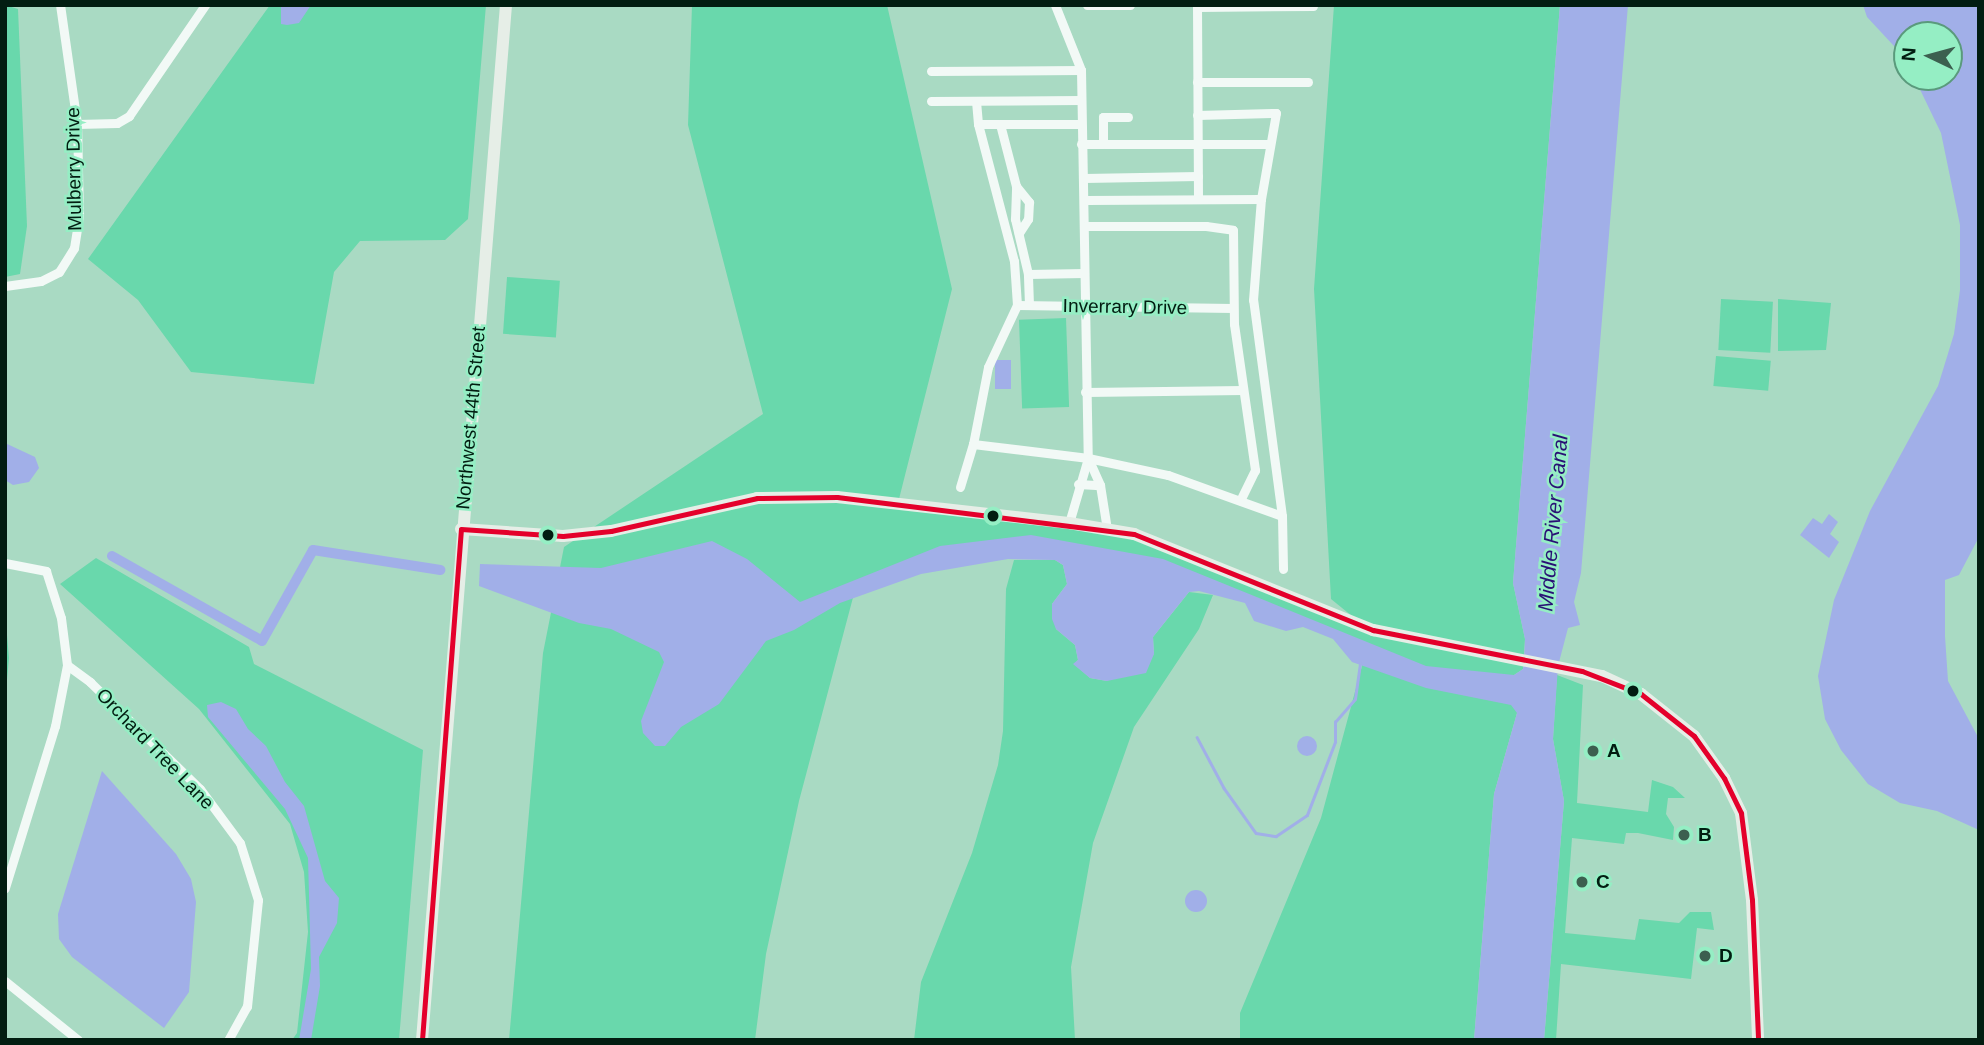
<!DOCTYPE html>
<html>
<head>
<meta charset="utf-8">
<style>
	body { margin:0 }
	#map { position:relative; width:1984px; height:1045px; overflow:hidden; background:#a9dac3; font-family:Helvetica,sans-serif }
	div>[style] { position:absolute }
	.green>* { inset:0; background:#69d8ac; transform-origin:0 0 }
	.water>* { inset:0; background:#a1afe8; transform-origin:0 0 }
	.round { border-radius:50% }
	.stream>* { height:2.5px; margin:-1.25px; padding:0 1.25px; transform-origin:1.25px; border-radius:1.25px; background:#a1afe8 }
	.canal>* { height:10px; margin:-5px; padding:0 5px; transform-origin:5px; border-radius:5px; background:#a1afe8 }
	.street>* { height:9px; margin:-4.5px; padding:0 4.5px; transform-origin:4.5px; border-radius:4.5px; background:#f2f9f6 }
	.secondary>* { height:12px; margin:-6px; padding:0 6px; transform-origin:6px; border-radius:6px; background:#e6eee7 }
	.bus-1>* { height:5px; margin:-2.5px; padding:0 2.5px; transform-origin:2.5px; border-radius:2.5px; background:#e4002b }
	.dots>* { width:19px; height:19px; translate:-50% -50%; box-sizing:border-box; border:4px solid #95eec4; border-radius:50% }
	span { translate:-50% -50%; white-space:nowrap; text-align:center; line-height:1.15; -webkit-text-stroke:5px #95eec4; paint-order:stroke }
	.street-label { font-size:19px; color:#021d11 }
	.poi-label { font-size:19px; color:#021d11; font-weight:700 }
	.left { translate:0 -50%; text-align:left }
	.water-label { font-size:21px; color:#291075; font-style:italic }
	.frame { position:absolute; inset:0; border:7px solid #021d11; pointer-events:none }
	.north { position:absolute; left:1893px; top:21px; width:70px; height:70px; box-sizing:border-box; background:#95eec4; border:2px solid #5a9a7c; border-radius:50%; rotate:275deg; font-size:19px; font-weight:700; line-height:28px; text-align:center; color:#021d11 }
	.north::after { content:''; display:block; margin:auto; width:24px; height:32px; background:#3c5f4f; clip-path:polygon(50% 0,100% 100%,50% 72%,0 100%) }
</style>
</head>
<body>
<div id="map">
	<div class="green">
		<i style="clip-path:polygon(5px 5px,18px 9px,27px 226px,20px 274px,5px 277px)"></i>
		<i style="clip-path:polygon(270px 5px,486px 5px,468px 219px,445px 240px,360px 241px,334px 272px,314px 384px,191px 372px,138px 300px,88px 259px)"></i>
		<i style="clip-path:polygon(692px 5px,887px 5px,952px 289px,898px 503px,1134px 534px,1363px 625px,1331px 599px,1314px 289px,1334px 5px,1560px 5px,1513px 583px,1525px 639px,1523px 669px,1514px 675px,1517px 713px,1494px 794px,1474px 1040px,1240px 1040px,1240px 1013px,1321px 818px,1366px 651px,1279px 611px,1100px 550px,940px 555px,855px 590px,799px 801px,766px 954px,755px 1040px,509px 1040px,543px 653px,564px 547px,763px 414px,688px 125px)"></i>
		<i style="left:507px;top:277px;width:53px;height:57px;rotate:4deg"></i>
		<i style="left:1721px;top:299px;width:52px;height:51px;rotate:3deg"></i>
		<i style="clip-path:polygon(1778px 299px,1831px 303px,1826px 350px,1778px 351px)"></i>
		<i style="left:1066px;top:318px;width:89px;height:47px;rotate:88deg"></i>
		<i style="left:1716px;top:356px;width:55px;height:30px;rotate:5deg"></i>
		<i style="clip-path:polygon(96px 558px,249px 647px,254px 664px,423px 750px,399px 1040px,292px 1040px,297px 1033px,308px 932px,304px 872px,290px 824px,199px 709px,60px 584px)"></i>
		<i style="clip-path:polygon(1014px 560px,1055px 560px,1063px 565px,1067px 584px,1052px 604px,1056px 629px,1075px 645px,1078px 660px,1074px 664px,1090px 678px,1107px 681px,1154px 654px,1153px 637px,1189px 592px,1213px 595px,1199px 629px,1134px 727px,1093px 843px,1071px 967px,1075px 1040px,914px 1040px,921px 982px,972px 853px,998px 765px,1003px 731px,1006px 589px)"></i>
		<i style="clip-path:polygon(5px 612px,9px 658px,5px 702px)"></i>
		<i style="clip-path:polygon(1557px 675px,1583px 685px,1577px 803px,1648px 812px,1652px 780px,1673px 787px,1685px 798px,1668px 798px,1666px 814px,1674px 827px,1673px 840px,1638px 833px,1626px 833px,1624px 844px,1572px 838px,1565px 933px,1635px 940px,1639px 919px,1679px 923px,1690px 912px,1711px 912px,1714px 930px,1697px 928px,1691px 979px,1561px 964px,1556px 1040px,1544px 1040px,1564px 801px,1553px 739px)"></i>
	</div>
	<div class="water">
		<i style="clip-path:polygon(281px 5px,311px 5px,299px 23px,287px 25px,281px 24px)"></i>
		<i style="clip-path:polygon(1560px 5px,1628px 5px,1581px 573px,1574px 602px,1580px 625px,1568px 628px,1558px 666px,1553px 739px,1564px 801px,1544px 1040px,1474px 1040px,1494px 794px,1517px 713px,1511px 705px,1426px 688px,1352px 662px,1333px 639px,1303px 627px,1286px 631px,1254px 621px,1245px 603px,1199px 591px,1189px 592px,1153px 637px,1154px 654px,1146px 673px,1107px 681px,1090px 678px,1073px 664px,1078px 660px,1075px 645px,1056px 629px,1052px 619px,1052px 604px,1067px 584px,1063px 565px,1055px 560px,1008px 559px,921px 574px,840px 603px,794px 630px,766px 641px,719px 704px,681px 727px,665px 746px,655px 746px,643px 733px,641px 721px,664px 662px,659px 652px,611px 629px,579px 623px,479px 586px,480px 564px,601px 568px,712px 541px,747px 559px,800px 602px,940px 546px,1031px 535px,1163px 559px,1426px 666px,1514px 675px,1523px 669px,1524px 660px,1525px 639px,1513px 583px)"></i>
		<i style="clip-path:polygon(1863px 5px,1979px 5px,1979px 537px,1959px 575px,1945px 580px,1945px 636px,1948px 681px,1979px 739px,1979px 830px,1937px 811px,1900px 803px,1868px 784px,1841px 750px,1825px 719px,1818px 676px,1834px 600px,1870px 511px,1938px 386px,1954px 334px,1960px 290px,1960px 225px,1941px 133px,1914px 77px,1949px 77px,1949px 35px,1907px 35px,1907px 60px,1867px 17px)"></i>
		<i style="left:1011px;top:360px;width:29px;height:16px;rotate:90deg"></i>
		<i style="clip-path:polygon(5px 443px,35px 457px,39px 468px,29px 482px,13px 485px,5px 480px)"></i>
		<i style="clip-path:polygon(1829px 514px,1838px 522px,1830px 534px,1839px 542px,1829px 558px,1800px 535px,1813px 518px,1822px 524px)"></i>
		<i style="clip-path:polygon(221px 702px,236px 709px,248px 729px,266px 746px,285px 782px,304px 806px,325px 881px,339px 898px,337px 923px,319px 957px,320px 986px,311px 1040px,299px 1040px,311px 969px,308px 858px,285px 809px,208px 717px,207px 705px)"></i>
		<i class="round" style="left:1297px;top:736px;width:20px;height:20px"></i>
		<i style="clip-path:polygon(102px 771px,176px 854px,191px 879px,196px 902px,189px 992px,164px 1028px,72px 957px,59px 939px,58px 914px)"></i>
		<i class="round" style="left:1185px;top:890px;width:22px;height:22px"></i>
	</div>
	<div class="stream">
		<i style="left:1197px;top:737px;width:58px;rotate:62.1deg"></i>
		<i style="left:1224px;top:788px;width:55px;rotate:54.6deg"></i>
		<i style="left:1256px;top:833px;width:20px;rotate:9deg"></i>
		<i style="left:1276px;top:836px;width:37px;rotate:-34deg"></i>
		<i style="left:1307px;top:815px;width:78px;rotate:-69deg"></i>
		<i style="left:1335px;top:742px;width:20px;rotate:-90deg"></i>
		<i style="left:1335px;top:722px;width:30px;rotate:-49deg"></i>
		<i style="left:1355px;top:699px;width:36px;rotate:-82deg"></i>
	</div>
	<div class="canal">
		<i style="left:112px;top:556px;width:172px;rotate:29.5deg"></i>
		<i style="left:262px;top:641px;width:104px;rotate:-60.7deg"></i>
		<i style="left:313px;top:550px;width:129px;rotate:8.9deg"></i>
	</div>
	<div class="street">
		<i style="left:1055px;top:5px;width:70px;rotate:68.2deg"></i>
		<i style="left:1081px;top:70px;width:388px;rotate:89deg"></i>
		<i style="left:1088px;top:458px;width:30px;rotate:66deg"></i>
		<i style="left:1100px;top:485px;width:45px;rotate:81deg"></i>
		<i style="left:1087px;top:5px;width:43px"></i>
		<i style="left:1197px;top:5px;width:193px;rotate:89.7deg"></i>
		<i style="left:1197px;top:7px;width:116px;rotate:-0.5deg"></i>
		<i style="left:931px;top:71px;width:150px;rotate:-0.4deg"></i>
		<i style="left:1197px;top:82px;width:111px"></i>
		<i style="left:931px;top:101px;width:150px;rotate:-0.4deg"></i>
		<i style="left:976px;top:101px;width:23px;rotate:85deg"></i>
		<i style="left:978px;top:124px;width:142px;rotate:75.3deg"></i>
		<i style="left:1014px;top:261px;width:44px;rotate:86.1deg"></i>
		<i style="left:1017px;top:305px;width:68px;rotate:115.1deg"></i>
		<i style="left:988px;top:367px;width:78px;rotate:101deg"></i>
		<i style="left:973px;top:444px;width:116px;rotate:6.9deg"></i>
		<i style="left:1088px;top:458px;width:82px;rotate:12deg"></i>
		<i style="left:1168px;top:475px;width:121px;rotate:19.8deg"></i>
		<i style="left:1282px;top:516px;width:218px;rotate:-97.6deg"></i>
		<i style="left:1253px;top:300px;width:101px;rotate:-85.5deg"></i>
		<i style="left:1261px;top:199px;width:175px;rotate:179.7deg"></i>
		<i style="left:1197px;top:115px;width:79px;rotate:-1.5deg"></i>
		<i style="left:1276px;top:113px;width:87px;rotate:99.9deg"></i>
		<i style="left:77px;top:124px;width:40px;rotate:-1.4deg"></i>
		<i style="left:117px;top:123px;width:14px;rotate:-30deg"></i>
		<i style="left:129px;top:116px;width:135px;rotate:-55.6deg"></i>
		<i style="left:978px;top:124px;width:22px"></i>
		<i style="left:1081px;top:144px;width:189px"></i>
		<i style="left:1103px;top:144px;width:27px;rotate:-90deg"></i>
		<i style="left:1103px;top:117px;width:25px"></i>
		<i style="left:1084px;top:178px;width:114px;rotate:-1deg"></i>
		<i style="left:1016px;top:186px;width:21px;rotate:51deg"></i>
		<i style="left:1029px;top:202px;width:17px;rotate:93deg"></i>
		<i style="left:1028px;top:219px;width:17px;rotate:123deg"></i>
		<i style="left:1085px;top:226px;width:121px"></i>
		<i style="left:1206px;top:226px;width:27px;rotate:8deg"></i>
		<i style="left:1233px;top:230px;width:94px;rotate:89.4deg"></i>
		<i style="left:1234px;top:324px;width:148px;rotate:81.8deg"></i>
		<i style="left:1255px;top:470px;width:34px;rotate:116deg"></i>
		<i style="left:1028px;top:274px;width:57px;rotate:-103.3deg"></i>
		<i style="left:1015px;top:219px;width:33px;rotate:-88deg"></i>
		<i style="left:1016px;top:186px;width:64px;rotate:-104.5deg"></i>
		<i style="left:1000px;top:124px;width:80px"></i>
		<i style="left:5px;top:286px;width:36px;rotate:-8deg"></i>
		<i style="left:41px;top:281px;width:20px;rotate:-27deg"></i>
		<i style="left:59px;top:272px;width:28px;rotate:-58deg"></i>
		<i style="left:74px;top:248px;width:31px;rotate:-81deg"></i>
		<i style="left:79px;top:217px;width:93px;rotate:-91.2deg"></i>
		<i style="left:77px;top:124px;width:120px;rotate:-98.1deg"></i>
		<i style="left:1017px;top:305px;width:216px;rotate:0.8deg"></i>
		<i style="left:1029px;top:305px;width:31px;rotate:-92deg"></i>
		<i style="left:1028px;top:274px;width:56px;rotate:-1deg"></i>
		<i style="left:1085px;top:392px;width:158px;rotate:-0.7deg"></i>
		<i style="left:1078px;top:484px;width:22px;rotate:3deg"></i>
		<i style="left:960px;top:487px;width:45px;rotate:-73.2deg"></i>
		<i style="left:1282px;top:516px;width:53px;rotate:88.9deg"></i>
		<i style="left:1069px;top:523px;width:68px;rotate:-73.7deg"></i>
		<i style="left:5px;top:563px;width:42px;rotate:11deg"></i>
		<i style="left:46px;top:571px;width:49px;rotate:72.3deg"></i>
		<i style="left:61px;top:618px;width:47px;rotate:82.7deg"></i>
		<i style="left:67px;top:665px;width:62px;rotate:101.1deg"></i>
		<i style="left:55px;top:726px;width:170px;rotate:107.2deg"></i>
		<i style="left:67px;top:665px;width:29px;rotate:36deg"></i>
		<i style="left:90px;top:682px;width:153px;rotate:44.2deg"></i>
		<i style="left:200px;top:789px;width:67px;rotate:53.5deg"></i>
		<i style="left:240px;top:843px;width:60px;rotate:72.5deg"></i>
		<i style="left:258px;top:900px;width:107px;rotate:95.9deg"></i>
		<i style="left:247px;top:1006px;width:39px;rotate:119deg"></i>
		<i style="left:5px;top:981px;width:94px;rotate:38.9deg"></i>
	</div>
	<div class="secondary">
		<i style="left:461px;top:529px;width:102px;rotate:3.9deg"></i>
		<i style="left:563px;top:536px;width:48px;rotate:-5.9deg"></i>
		<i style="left:611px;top:531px;width:150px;rotate:-12.7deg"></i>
		<i style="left:757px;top:498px;width:80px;rotate:-0.7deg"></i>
		<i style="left:837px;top:497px;width:233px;rotate:6.4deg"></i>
		<i style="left:1069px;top:523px;width:66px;rotate:9.6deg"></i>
		<i style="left:1134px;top:534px;width:258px;rotate:21.9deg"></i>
		<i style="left:1373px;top:630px;width:234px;rotate:11.4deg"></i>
		<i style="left:1602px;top:676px;width:43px;rotate:24.8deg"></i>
		<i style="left:1641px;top:694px;width:68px;rotate:38.4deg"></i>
		<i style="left:1694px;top:736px;width:52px;rotate:54.5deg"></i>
		<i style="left:1724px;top:778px;width:39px;rotate:64deg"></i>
		<i style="left:1741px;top:813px;width:88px;rotate:82.8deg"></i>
		<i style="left:1752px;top:900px;width:140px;rotate:87.5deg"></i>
		<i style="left:422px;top:1040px;width:1038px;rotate:-85.36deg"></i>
	</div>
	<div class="bus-1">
		<i style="left:422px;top:1040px;width:512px;rotate:-85.64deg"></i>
		<i style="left:461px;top:529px;width:102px;rotate:3.9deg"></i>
		<i style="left:563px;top:536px;width:48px;rotate:-5.9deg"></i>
		<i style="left:611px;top:531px;width:150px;rotate:-12.7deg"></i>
		<i style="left:757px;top:498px;width:80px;rotate:-0.7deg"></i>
		<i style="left:837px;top:497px;width:299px;rotate:7.1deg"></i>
		<i style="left:1134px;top:534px;width:258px;rotate:21.9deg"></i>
		<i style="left:1373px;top:630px;width:213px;rotate:11.1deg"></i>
		<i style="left:1582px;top:671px;width:63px;rotate:21.3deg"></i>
		<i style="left:1641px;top:694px;width:68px;rotate:38.4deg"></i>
		<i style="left:1694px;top:736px;width:52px;rotate:54.5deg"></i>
		<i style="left:1724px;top:778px;width:39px;rotate:64deg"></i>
		<i style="left:1741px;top:813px;width:88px;rotate:82.8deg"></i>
		<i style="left:1752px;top:900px;width:140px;rotate:87.5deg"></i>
	</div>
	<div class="dots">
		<i style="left:993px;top:516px;background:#021d11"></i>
		<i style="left:548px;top:535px;background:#021d11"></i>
		<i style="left:1633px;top:691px;background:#021d11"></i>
		<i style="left:1593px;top:751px;background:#3c5f4f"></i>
		<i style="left:1684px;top:835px;background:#3c5f4f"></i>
		<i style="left:1582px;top:882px;background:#3c5f4f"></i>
		<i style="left:1705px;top:956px;background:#3c5f4f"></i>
	</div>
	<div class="street-label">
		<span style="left:74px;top:169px;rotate:-91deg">Mulberry Drive</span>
		<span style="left:1125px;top:307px;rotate:1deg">Inverrary Drive</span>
		<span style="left:471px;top:418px;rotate:-85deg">Northwest 44th Street</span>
		<span style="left:155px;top:749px;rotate:46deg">Orchard Tree Lane</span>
	</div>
	<div class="poi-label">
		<span class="left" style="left:1607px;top:751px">A</span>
		<span class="left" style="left:1698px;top:835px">B</span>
		<span class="left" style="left:1596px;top:882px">C</span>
		<span class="left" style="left:1719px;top:956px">D</span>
	</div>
	<div class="water-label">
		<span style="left:1553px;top:523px;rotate:-85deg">Middle River Canal</span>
	</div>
	<div class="frame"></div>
	<div class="north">N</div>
</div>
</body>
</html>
